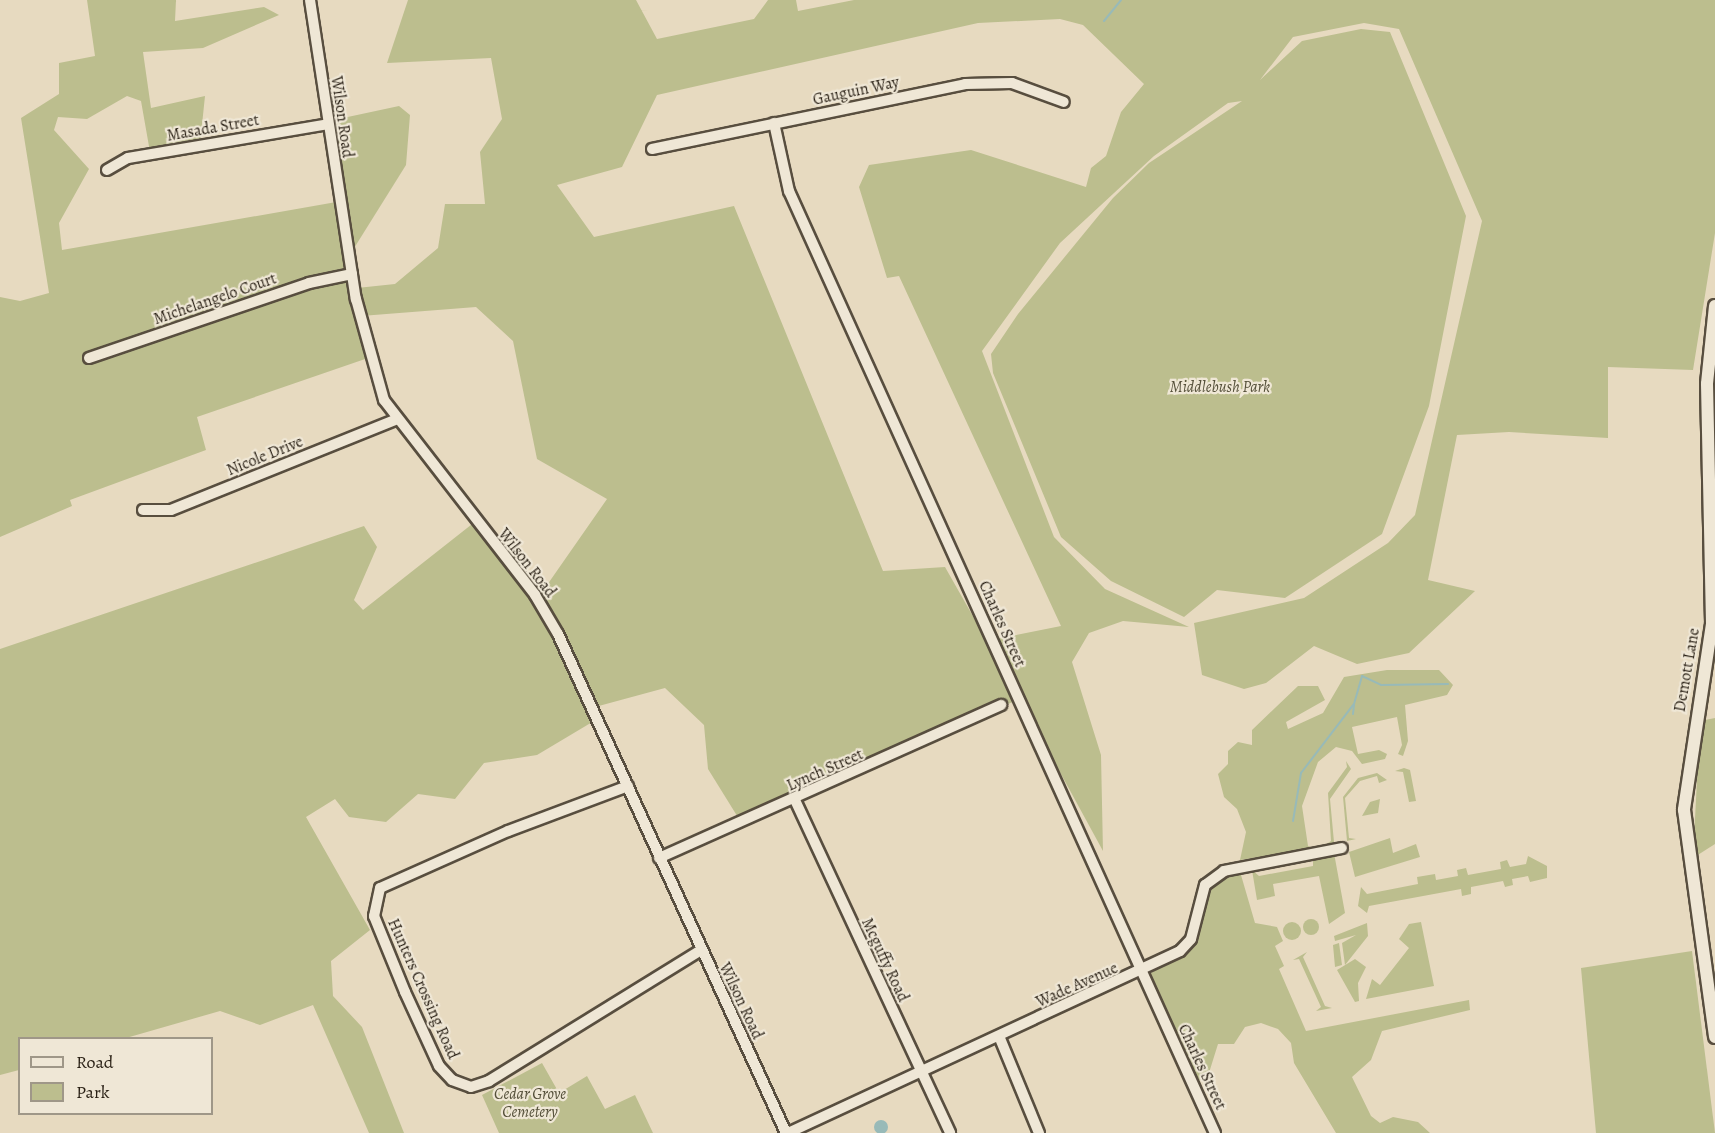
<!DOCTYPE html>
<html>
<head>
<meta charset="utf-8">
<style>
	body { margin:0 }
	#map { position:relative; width:1715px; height:1133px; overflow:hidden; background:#e7dac0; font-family:Alegreya,serif }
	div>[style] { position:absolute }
	.green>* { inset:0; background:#bcbe8e }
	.round { border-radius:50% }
	.water>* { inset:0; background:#98bab8 }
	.stream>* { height:2px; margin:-1px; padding:0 1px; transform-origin:1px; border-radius:1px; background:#98bab8 }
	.roads { filter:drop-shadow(2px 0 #584e3f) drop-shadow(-2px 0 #584e3f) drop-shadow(0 2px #584e3f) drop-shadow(0 -2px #584e3f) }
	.minor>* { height:10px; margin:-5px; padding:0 5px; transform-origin:5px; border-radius:5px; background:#efe7d6 }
	.tertiary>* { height:12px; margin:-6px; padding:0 6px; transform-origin:6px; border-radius:6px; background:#efe7d6 }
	span { translate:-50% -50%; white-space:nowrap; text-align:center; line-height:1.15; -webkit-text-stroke:4.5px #efe7d6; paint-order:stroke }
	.street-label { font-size:16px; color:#281f14 }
	.park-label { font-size:16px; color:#544f39; font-style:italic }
	.legend { position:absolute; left:18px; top:1037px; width:195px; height:78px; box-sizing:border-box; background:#efe7d6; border:2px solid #9f9788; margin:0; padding:8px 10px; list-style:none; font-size:18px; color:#281f14 }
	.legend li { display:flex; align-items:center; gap:12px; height:30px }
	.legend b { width:30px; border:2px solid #9f9788 }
</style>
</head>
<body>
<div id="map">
	<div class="green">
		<i style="clip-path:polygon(evenodd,87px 0,176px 0,175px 21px,264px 7px,279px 15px,203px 48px,143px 52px,151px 108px,205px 96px,200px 144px,150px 152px,141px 101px,127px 96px,87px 119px,58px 117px,54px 130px,89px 169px,59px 223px,62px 250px,342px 201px,329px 121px,399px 106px,410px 115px,406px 165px,351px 253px,357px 288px,395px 284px,438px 248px,445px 204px,485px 204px,480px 152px,502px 119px,491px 58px,387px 63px,408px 0,636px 0,657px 39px,754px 19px,768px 0,796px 0,798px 11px,854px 0,1715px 0,1715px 233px,1693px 370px,1608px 367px,1608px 438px,1509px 432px,1457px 435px,1428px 580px,1475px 591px,1409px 653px,1357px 664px,1314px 646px,1266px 683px,1244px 689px,1202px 675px,1194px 623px,1304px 598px,1388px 543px,1415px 515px,1482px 221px,1399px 29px,1364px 23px,1293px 37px,1260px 80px,1302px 41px,1361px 29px,1390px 32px,1466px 216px,1429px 406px,1382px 534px,1285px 598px,1217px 590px,1184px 617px,1111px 581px,1061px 537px,993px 373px,991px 354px,1018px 314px,1113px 198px,1149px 163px,1242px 101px,1228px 103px,1154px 156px,1060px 243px,982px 351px,1054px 537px,1105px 589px,1189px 627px,1123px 621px,1089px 633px,1072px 662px,1101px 755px,1103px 851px,1020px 699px,739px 819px,708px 769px,704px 725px,665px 688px,595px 707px,599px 718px,537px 755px,484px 763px,455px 799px,418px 794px,386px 822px,349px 817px,335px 799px,306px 817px,370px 930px,331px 961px,333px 996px,362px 1027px,404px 1133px,369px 1133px,313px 1005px,260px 1025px,220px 1011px,126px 1038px,20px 1038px,19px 1070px,0 1075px,0 649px,364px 526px,377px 547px,354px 600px,363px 610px,476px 521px,538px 598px,607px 499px,537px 459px,513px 341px,476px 307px,361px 316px,368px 358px,197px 417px,206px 450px,70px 500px,72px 506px,0 537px,0 297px,20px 301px,49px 293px,21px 118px,59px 94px,59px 63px,95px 56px,87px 0,1060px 19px,1083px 25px,1144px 84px,1121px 112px,1106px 156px,1091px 168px,1086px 187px,971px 150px,869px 165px,859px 187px,887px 278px,899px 276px,1061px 626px,987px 641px,945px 567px,883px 571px,734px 206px,594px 237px,557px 185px,622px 167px,657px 95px,978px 23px,1060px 19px)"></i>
		<i style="clip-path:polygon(1387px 670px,1439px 670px,1453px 685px,1447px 695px,1405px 705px,1408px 741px,1403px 756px,1398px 754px,1402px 745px,1397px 717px,1352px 727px,1358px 754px,1379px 750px,1387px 754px,1385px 759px,1362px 764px,1352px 751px,1336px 747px,1318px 762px,1302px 806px,1308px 846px,1315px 848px,1240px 860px,1246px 832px,1237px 809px,1224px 797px,1218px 774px,1228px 764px,1228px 751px,1238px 742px,1252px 745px,1252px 730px,1298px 686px,1318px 686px,1325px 700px,1286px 722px,1288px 729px,1323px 713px,1344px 677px)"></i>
		<i style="clip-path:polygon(1715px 718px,1715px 844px,1693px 858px,1700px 721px)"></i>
		<i style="clip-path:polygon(1346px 761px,1351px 769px,1330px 799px,1334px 842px,1325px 845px,1331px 841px,1328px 793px,1347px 767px)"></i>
		<i style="clip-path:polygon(1404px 768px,1410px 770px,1416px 801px,1409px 802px,1403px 772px,1395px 771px)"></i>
		<i style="clip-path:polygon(1377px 773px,1387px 780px,1379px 783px,1377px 776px,1360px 781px,1345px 798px,1349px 838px,1356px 839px,1347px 841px,1343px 797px,1358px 778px)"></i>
		<i style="clip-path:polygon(1380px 799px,1378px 813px,1362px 816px,1370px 802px)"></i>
		<i style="clip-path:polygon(1390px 838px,1393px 853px,1416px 844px,1420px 857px,1355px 877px,1349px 852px)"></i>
		<i style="clip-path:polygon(1334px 853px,1345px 913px,1329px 924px,1319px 876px,1273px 884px,1275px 896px,1257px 900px,1252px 870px,1259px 876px,1313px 866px,1313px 858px)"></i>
		<i style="clip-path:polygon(1528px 856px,1547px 866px,1547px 878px,1530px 882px,1528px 876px,1512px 879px,1513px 885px,1505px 887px,1503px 881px,1471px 887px,1471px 894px,1462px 896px,1461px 889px,1369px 906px,1367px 913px,1358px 906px,1361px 887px,1367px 894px,1418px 884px,1417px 877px,1435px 874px,1436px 880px,1458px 876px,1457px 870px,1466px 868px,1468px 875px,1501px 869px,1500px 862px,1507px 860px,1510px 867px,1526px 864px)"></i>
		<i style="clip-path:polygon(1233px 873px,1241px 875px,1255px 923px,1277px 927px,1283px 941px,1275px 946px,1284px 966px,1279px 969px,1306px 1031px,1469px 1000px,1470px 1010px,1382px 1031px,1371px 1060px,1352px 1077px,1371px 1116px,1380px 1123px,1393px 1117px,1418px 1122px,1430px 1133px,1336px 1133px,1294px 1063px,1291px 1043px,1278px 1029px,1261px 1023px,1245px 1027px,1234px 1044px,1218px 1044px,1208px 1076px,1198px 1081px,1147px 976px,1194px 942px,1208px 889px)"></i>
		<i class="round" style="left:1303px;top:919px;width:16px;height:16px"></i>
		<i class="round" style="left:1283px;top:922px;width:18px;height:18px"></i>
		<i style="clip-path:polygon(1421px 922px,1434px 986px,1366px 999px,1372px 979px,1380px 985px,1409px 948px,1399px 939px,1409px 924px)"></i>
		<i style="clip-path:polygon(1367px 923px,1368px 936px,1345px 965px,1342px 943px,1356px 935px,1335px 941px,1334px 936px)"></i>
		<i style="clip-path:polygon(1339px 943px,1342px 965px,1335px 967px,1333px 945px)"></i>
		<i style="clip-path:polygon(1692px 951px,1715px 1133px,1596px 1133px,1581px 968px)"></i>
		<i style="clip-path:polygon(1307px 952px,1303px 957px,1325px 1006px,1332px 1008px,1316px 1011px,1321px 1007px,1299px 959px,1293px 960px)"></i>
		<i style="clip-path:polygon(1355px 959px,1366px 967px,1358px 983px,1359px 1001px,1355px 1002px,1337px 970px)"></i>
		<i style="clip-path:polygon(542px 1063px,559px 1093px,587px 1076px,605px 1109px,635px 1095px,653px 1133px,499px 1133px,482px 1095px)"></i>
	</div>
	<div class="water">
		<i class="round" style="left:874px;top:1120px;width:14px;height:14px"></i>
	</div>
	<div class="stream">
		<i style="left:1104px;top:21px;width:27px;rotate:-51deg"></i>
		<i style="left:1362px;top:676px;width:21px;rotate:25deg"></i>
		<i style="left:1381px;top:685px;width:67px;rotate:-0.9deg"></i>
		<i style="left:1353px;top:714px;width:9px;rotate:-84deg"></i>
		<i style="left:1293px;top:821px;width:49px;rotate:-80.5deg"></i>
		<i style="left:1301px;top:773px;width:87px;rotate:-52.5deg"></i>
		<i style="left:1354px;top:704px;width:29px;rotate:-74deg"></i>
	</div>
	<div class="roads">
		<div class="minor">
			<i style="left:310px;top:0;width:303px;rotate:81.3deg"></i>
			<i style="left:356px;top:299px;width:105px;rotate:74.5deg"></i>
			<i style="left:384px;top:400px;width:247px;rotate:52.2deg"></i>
			<i style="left:535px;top:595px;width:45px;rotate:59.5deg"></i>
			<i style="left:558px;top:634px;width:549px;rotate:65.44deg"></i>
			<i style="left:774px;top:123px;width:70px;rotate:77.6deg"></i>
			<i style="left:789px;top:191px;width:1034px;rotate:65.67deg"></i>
			<i style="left:652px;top:149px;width:320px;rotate:-11.7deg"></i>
			<i style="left:965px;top:84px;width:47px;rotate:-1.2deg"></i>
			<i style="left:1012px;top:83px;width:55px;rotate:20.1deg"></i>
			<i style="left:107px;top:170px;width:24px;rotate:-30deg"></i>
			<i style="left:128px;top:158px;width:203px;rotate:-9.6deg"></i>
			<i style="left:89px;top:358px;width:232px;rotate:-18.8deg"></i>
			<i style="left:309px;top:283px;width:44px;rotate:-11.8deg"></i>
			<i style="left:143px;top:510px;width:28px"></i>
			<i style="left:171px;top:510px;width:244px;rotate:-21.9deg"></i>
			<i style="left:628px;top:786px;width:128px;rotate:159.4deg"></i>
			<i style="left:508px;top:831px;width:140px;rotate:156deg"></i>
			<i style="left:380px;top:888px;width:29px;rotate:102deg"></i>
			<i style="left:374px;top:916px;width:82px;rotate:67.8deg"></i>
			<i style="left:405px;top:992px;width:81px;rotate:65.3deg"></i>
			<i style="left:439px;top:1066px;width:19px;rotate:47deg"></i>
			<i style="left:452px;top:1080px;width:20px;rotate:20deg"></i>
			<i style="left:471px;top:1087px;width:19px;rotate:-18deg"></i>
			<i style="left:489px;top:1081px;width:249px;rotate:-31.7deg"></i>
			<i style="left:795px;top:800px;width:367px;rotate:65deg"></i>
			<i style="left:659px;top:858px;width:375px;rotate:-24.1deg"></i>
			<i style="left:999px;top:1036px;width:105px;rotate:67.6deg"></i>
			<i style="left:788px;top:1133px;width:432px;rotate:-24.9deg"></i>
			<i style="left:1180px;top:951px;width:16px;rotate:-47deg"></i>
			<i style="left:1191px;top:939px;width:56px;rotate:-75.5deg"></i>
			<i style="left:1205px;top:885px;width:24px;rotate:-36deg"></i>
			<i style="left:1224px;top:871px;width:120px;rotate:-11deg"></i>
		</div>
		<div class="tertiary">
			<i style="left:1715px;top:306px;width:78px;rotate:95.9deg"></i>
			<i style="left:1707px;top:384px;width:240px;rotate:88.8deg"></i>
			<i style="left:1712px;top:624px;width:188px;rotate:98.6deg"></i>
			<i style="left:1684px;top:810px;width:229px;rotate:82.2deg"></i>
		</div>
	</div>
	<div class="street-label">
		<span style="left:856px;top:91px;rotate:-12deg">Gauguin Way</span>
		<span style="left:342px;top:117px;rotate:82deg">Wilson Road</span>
		<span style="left:213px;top:128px;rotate:-10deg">Masada Street</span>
		<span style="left:215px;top:299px;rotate:-19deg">Michelangelo Court</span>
		<span style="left:265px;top:456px;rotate:-22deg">Nicole Drive</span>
		<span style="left:527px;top:563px;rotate:52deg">Wilson Road</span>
		<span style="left:1002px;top:624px;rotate:66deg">Charles Street</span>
		<span style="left:1687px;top:670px;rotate:-80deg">Demott Lane</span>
		<span style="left:825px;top:770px;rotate:-24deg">Lynch Street</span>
		<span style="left:885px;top:960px;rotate:65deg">Mcguffy Road</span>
		<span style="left:1077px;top:985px;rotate:-24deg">Wade Avenue</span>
		<span style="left:423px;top:989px;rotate:66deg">Hunters Crossing Road</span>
		<span style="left:741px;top:1001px;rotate:65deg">Wilson Road</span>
		<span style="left:1202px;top:1067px;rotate:65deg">Charles Street</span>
	</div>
	<div class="park-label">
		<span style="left:1220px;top:387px">Middlebush Park</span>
		<span style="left:530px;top:1103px">Cedar Grove<br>Cemetery</span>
	</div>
	<ul class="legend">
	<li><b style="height:8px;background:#efe7d6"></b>Road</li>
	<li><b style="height:16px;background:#bcbe8e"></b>Park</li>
	</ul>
</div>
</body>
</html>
